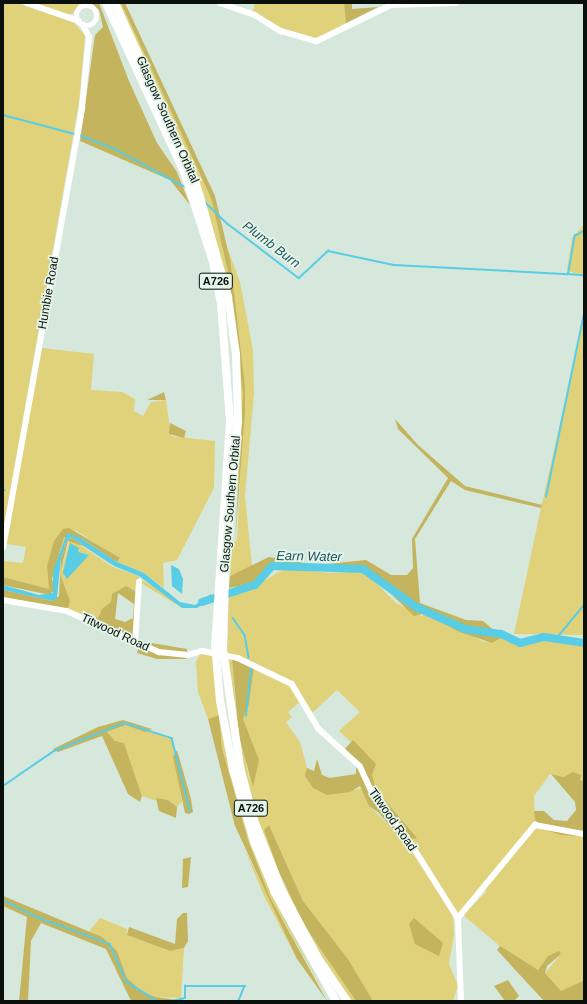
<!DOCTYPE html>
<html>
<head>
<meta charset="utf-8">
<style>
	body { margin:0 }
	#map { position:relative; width:587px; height:1004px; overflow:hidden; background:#d6e8dc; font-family:Arial,sans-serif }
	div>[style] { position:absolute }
	.green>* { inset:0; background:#e0d17b }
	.forest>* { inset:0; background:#c3b45d }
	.water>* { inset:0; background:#58cde5 }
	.stream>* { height:1.5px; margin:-0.75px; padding:0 0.75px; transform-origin:0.75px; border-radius:0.75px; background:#58cde5 }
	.river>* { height:8px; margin:-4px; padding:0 4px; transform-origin:4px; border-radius:4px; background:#58cde5 }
	.minor>* { height:5.5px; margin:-2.75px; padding:0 2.75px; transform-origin:2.75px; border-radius:2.75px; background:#fff }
	.minor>.ring { margin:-2.75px; padding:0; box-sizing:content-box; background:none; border:5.5px solid #fff; border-radius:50% }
	.highway>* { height:8px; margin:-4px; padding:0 4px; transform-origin:4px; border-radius:4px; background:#fff }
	span { translate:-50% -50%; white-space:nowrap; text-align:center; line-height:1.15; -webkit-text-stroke:3.5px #e4f5e9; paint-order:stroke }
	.shield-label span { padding:1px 3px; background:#e4f5e9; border:1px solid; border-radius:3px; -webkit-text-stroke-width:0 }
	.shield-label { font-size:11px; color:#0a100c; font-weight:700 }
	.street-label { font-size:12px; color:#0a100c }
	.water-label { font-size:13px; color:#1f515c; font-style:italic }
	.frame { position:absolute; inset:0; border:4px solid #0a100c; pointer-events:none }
</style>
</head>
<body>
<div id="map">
	<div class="green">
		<i style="clip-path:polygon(3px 3px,17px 3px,73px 22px,85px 35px,79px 102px,3px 532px)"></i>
		<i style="clip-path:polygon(32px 3px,78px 3px,78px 6px,72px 14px,66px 14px)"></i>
		<i style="clip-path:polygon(117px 3px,121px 3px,211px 198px,229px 276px,235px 312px,243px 393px,243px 431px,232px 544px,237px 540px,245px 386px,228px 249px,240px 282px,253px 350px,254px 393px,245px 496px,252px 566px,230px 576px,240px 437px,233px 308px,204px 194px)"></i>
		<i style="clip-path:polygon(255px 3px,344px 3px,346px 23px,316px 39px,276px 27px,253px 12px)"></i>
		<i style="clip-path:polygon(584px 224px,584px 274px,574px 273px,567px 270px,572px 238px)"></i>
		<i style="clip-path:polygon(584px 317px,584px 635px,514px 634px,541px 508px)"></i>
		<i style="clip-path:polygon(42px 348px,94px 354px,91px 390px,122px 392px,135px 399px,134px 411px,143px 416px,151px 402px,166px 400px,171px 436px,215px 441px,214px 488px,177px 560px,163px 563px,164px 588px,144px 573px,117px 562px,120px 559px,75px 530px,47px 566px,49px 589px,3px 577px,3px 561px,23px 563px,26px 547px,6px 544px)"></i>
		<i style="clip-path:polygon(70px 539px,113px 567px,139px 576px,137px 592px,126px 586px,112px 594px,111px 603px,102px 609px,98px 618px,86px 611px,84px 615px,68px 609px,60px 574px)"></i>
		<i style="clip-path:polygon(284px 569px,331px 573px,364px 571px,396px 603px,422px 616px,426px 613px,438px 618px,484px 642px,502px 637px,519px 645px,550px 640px,584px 645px,584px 781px,550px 774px,534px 796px,535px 822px,458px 914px,411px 840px,416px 838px,376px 790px,353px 741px,351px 742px,339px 731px,360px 712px,337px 690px,311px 714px,295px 685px,227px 653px,229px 592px,252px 588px)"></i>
		<i style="clip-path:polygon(142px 580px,160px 590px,182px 608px,141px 583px)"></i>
		<i style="clip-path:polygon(200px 653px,214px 655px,225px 746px,236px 796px,258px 858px,278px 907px,329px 1001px,270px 897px,248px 840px,222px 748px,219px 715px,208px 719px,198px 692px,196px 662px)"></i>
		<i style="clip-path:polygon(228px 658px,232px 659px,236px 708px,250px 784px,243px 719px,249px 704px,254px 667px,291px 685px,300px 702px,288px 712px,292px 717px,286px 722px,300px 742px,307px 768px,327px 795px,364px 788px,369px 806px,405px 841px,453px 914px,454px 935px,449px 964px,458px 986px,453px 1001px,373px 1001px,348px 959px,303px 901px,269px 825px,306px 928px,356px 1001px,352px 1001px,336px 979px,321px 956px,293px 904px,259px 825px,244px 768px)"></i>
		<i style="clip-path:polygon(126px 725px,172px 738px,182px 802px,177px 807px,168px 800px,156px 799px,157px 801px,142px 796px,124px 743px,115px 741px,107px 732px)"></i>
		<i style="clip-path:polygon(536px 825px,584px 836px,584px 983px,561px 991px,545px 973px,561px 954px,548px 956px,538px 970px,513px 957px,463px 915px,486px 892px,485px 888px)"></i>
		<i style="clip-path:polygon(244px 848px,298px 954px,297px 959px,264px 896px)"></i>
		<i style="clip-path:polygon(100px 918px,127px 929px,127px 935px,159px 947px,170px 951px,184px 948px,181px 998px,155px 997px,140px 990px,127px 978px,117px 951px,88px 933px)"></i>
	</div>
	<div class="forest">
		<i style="clip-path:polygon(91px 3px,99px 3px,129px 81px,157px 143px,177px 172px,190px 205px,170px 180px,80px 141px,95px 35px,103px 27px,99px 10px)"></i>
		<i style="clip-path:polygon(121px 3px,125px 3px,215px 196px,230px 259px,245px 386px,245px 411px,235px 544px,243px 393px,229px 276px,211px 198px)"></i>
		<i style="clip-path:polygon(344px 3px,352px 3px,352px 9px,378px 7px,346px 23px)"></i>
		<i style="clip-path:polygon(164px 392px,166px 400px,147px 400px,158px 395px)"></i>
		<i style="clip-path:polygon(395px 419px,418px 445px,465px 486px,542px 505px,541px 508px,465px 490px,451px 481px,415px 539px,420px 603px,466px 620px,483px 621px,502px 637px,492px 643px,457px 631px,426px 613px,414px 616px,364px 568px,271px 565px,255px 583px,229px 588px,230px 576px,269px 557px,317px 565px,366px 560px,391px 575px,407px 575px,413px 568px,412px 539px,448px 478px,398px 429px)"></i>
		<i style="clip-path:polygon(170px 423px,186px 431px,184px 438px,169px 434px)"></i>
		<i style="clip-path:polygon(69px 528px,120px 558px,117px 562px,79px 537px,64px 537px,52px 579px,55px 589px,50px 595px,3px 585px,3px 577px,49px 589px,47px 566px,54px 541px,63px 529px)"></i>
		<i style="clip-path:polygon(71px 537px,114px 566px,83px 546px,68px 541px,60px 574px,70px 601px,68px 609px,3px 598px,3px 590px,53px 601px,59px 596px,61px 558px,66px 542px)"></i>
		<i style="clip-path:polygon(evenodd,126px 586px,137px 592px,134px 642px,84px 615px,86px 611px,98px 618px,102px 609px,111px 602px,112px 594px,126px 586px,118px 593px,134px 604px,133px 618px,125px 622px,115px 619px,118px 593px)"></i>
		<i style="clip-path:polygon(140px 641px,187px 649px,187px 659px,157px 659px,137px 653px)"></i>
		<i style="clip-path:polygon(232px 659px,254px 667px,249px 704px,243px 719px,259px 760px,253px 787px,239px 736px)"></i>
		<i style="clip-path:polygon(219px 715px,222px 748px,248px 840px,270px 897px,327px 1001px,297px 959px,235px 826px,208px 719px)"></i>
		<i style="clip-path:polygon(123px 720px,152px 729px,145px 732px,126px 725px,107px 732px,115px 741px,124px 743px,142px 796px,140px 802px,128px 794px,102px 736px,58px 752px,53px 749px,98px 727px)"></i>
		<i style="clip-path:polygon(353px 740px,376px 764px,372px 775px,376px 790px,417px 838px,403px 842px,379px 813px,369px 806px,360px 786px,350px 792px,327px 795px,313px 788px,305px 776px,307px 768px,314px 771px,317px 759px,322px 775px,330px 778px,356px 774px,356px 768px,360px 766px,343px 751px)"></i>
		<i style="clip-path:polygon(177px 750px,191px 799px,193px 812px,189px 814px,185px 813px,173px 757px)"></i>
		<i style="clip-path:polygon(573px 772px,581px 775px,580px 780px,584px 781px,584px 829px,579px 836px,561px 835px,536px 827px,534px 811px,544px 811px,554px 820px,567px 821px,576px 810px,575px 802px,551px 774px,564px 777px)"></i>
		<i style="clip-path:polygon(156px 798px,168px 800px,177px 807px,176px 818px,159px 811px)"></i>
		<i style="clip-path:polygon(269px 825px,303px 901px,348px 959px,373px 1001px,356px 1001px,306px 928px,279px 872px,264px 830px)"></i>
		<i style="clip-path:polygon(191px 857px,188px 887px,182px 888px,183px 859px)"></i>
		<i style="clip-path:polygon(3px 896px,102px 937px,117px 951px,127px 978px,140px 990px,155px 997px,186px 1001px,131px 1001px,106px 949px,41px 923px,31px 941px,28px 1001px,19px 1001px,27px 917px,3px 906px)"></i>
		<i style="clip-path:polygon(183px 913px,187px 913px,188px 941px,184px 948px,170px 951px,127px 935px,129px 927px,175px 944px,177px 919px)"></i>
		<i style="clip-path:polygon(414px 918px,443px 943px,439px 956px,415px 944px,409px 924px)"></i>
		<i style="clip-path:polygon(500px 946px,538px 970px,548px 956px,559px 951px,561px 954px,547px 966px,545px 973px,561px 991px,583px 981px,584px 1001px,544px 1001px,497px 950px)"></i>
		<i style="clip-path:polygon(508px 980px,519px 996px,514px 1001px,505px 1001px,494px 986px)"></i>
	</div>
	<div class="water">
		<i style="clip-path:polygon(67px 533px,79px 537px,117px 562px,144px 573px,180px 602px,195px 605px,211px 594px,211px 599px,197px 608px,182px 608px,139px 576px,114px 566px,71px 537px,66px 542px,61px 558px,57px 598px,53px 601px,3px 590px,3px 585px,39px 595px,53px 593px,53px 571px)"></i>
		<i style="clip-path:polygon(70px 543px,79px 548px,78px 552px,89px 555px,67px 579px,63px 573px)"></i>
		<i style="clip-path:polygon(171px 565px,179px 569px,183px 579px,182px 594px,172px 586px)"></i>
	</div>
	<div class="stream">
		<i style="left:3px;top:115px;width:74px;rotate:14.8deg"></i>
		<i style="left:79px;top:135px;width:39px;rotate:21deg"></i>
		<i style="left:115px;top:149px;width:80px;rotate:28.5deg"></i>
		<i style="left:205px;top:202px;width:32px;rotate:44deg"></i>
		<i style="left:228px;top:224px;width:89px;rotate:37.3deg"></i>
		<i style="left:299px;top:278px;width:40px;rotate:-43deg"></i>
		<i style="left:328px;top:251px;width:67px;rotate:12deg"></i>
		<i style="left:394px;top:265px;width:174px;rotate:3deg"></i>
		<i style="left:568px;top:274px;width:39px;rotate:-80deg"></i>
		<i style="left:575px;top:236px;width:10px;rotate:-29deg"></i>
		<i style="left:568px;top:274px;width:16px;rotate:4deg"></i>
		<i style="left:3px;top:489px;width:2px;rotate:27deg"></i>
		<i style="left:546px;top:497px;width:187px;rotate:-78.3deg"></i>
		<i style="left:233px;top:618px;width:21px;rotate:55deg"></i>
		<i style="left:245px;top:635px;width:23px;rotate:80deg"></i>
		<i style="left:556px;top:639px;width:44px;rotate:-50.5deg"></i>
		<i style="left:246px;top:716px;width:49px;rotate:-84.2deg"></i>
		<i style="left:3px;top:786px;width:62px;rotate:-34.5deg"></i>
		<i style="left:54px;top:751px;width:75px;rotate:-21.8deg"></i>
		<i style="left:124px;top:723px;width:50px;rotate:17.4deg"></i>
		<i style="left:172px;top:738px;width:74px;rotate:76deg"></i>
		<i style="left:3px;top:900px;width:35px;rotate:27deg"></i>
		<i style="left:34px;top:916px;width:81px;rotate:20.2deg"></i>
		<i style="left:110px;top:944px;width:42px;rotate:65.9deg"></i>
		<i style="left:127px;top:982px;width:36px;rotate:32deg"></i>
		<i style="left:172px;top:1001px;width:13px;rotate:-13deg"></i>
		<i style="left:185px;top:998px;width:12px;rotate:-90deg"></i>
		<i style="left:185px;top:986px;width:60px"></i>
		<i style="left:245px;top:986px;width:16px;rotate:112deg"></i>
	</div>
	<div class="river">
		<i style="left:202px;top:602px;width:56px;rotate:-17.8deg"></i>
		<i style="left:255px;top:585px;width:25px;rotate:-48deg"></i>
		<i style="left:272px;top:566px;width:91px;rotate:1.9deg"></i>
		<i style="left:363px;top:569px;width:65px;rotate:35.6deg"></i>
		<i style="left:416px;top:607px;width:54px;rotate:24.2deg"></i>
		<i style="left:465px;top:629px;width:36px;rotate:8deg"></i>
		<i style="left:501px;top:634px;width:21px;rotate:25deg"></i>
		<i style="left:520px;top:643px;width:25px;rotate:-14deg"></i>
		<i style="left:544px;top:637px;width:40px;rotate:8.5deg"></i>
	</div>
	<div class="minor">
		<i style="left:27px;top:3px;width:55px;rotate:19.1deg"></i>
		<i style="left:220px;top:3px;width:37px;rotate:19deg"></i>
		<i style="left:255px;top:15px;width:31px;rotate:32deg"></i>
		<i style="left:281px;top:31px;width:37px;rotate:16deg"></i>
		<i style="left:317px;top:41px;width:82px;rotate:-25.9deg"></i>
		<i style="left:391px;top:5px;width:65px;rotate:-1.8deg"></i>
		<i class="ring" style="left:77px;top:6px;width:14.5px;height:14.5px"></i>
		<i style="left:3px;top:548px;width:448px;rotate:-79.8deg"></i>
		<i style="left:82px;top:107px;width:70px;rotate:-84.3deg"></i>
		<i style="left:89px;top:37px;width:13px;rotate:-117deg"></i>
		<i style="left:3px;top:600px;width:65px;rotate:9.8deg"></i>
		<i style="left:67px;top:611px;width:101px;rotate:24deg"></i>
		<i style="left:159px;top:652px;width:29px;rotate:6deg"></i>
		<i style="left:188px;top:655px;width:15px;rotate:-16deg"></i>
		<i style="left:202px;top:651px;width:37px;rotate:11deg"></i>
		<i style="left:238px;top:658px;width:60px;rotate:25.7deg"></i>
		<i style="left:292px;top:684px;width:52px;rotate:59deg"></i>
		<i style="left:319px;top:729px;width:55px;rotate:42.1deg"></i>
		<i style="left:360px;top:766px;width:33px;rotate:65deg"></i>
		<i style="left:374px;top:796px;width:53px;rotate:51.2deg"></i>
		<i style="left:407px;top:837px;width:96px;rotate:57.8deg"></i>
		<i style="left:135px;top:644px;width:62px;rotate:-86.3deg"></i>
		<i style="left:461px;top:1001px;width:83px;rotate:-92.1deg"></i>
		<i style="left:458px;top:918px;width:121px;rotate:-50.4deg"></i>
		<i style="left:535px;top:825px;width:50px;rotate:10.4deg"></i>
	</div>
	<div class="highway">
		<i style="left:106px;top:3px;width:186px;rotate:65.2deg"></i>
		<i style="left:184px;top:172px;width:95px;rotate:72.1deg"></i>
		<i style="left:213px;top:262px;width:43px;rotate:79.2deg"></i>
		<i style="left:221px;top:304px;width:117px;rotate:85.6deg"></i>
		<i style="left:230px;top:421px;width:224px;rotate:93.8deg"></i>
		<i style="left:215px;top:644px;width:57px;rotate:85deg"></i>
		<i style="left:220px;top:701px;width:70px;rotate:79.3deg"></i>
		<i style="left:233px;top:770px;width:75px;rotate:73.7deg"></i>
		<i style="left:254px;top:842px;width:55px;rotate:67.6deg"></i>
		<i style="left:275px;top:893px;width:124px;rotate:60.5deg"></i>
		<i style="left:115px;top:3px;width:194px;rotate:65.7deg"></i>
		<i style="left:195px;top:180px;width:122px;rotate:74.2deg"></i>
		<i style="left:228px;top:297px;width:58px;rotate:82deg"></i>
		<i style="left:236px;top:354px;width:68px;rotate:88.3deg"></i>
		<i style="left:238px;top:422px;width:152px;rotate:94.9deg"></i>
		<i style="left:225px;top:573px;width:76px;rotate:91.5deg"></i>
		<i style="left:223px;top:649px;width:119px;rotate:81.8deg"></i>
		<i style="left:240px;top:767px;width:55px;rotate:75.2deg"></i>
		<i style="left:254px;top:820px;width:74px;rotate:68.6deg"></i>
		<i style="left:281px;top:889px;width:78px;rotate:61.8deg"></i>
		<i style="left:318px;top:958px;width:52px;rotate:56deg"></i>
	</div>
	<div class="shield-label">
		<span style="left:216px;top:281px">A726</span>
		<span style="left:251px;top:808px">A726</span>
	</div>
	<div class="street-label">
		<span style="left:167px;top:120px;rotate:66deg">Glasgow Southern Orbital</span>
		<span style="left:49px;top:293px;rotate:-80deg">Humbie Road</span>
		<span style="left:231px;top:504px;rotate:-85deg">Glasgow Southern Orbital</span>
		<span style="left:115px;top:633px;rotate:25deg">Titwood Road</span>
		<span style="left:392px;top:820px;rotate:55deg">Titwood Road</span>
	</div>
	<div class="water-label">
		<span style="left:271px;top:245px;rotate:37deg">Plumb Burn</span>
		<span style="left:309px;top:557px;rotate:1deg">Earn Water</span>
	</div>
	<div class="frame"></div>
</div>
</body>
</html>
